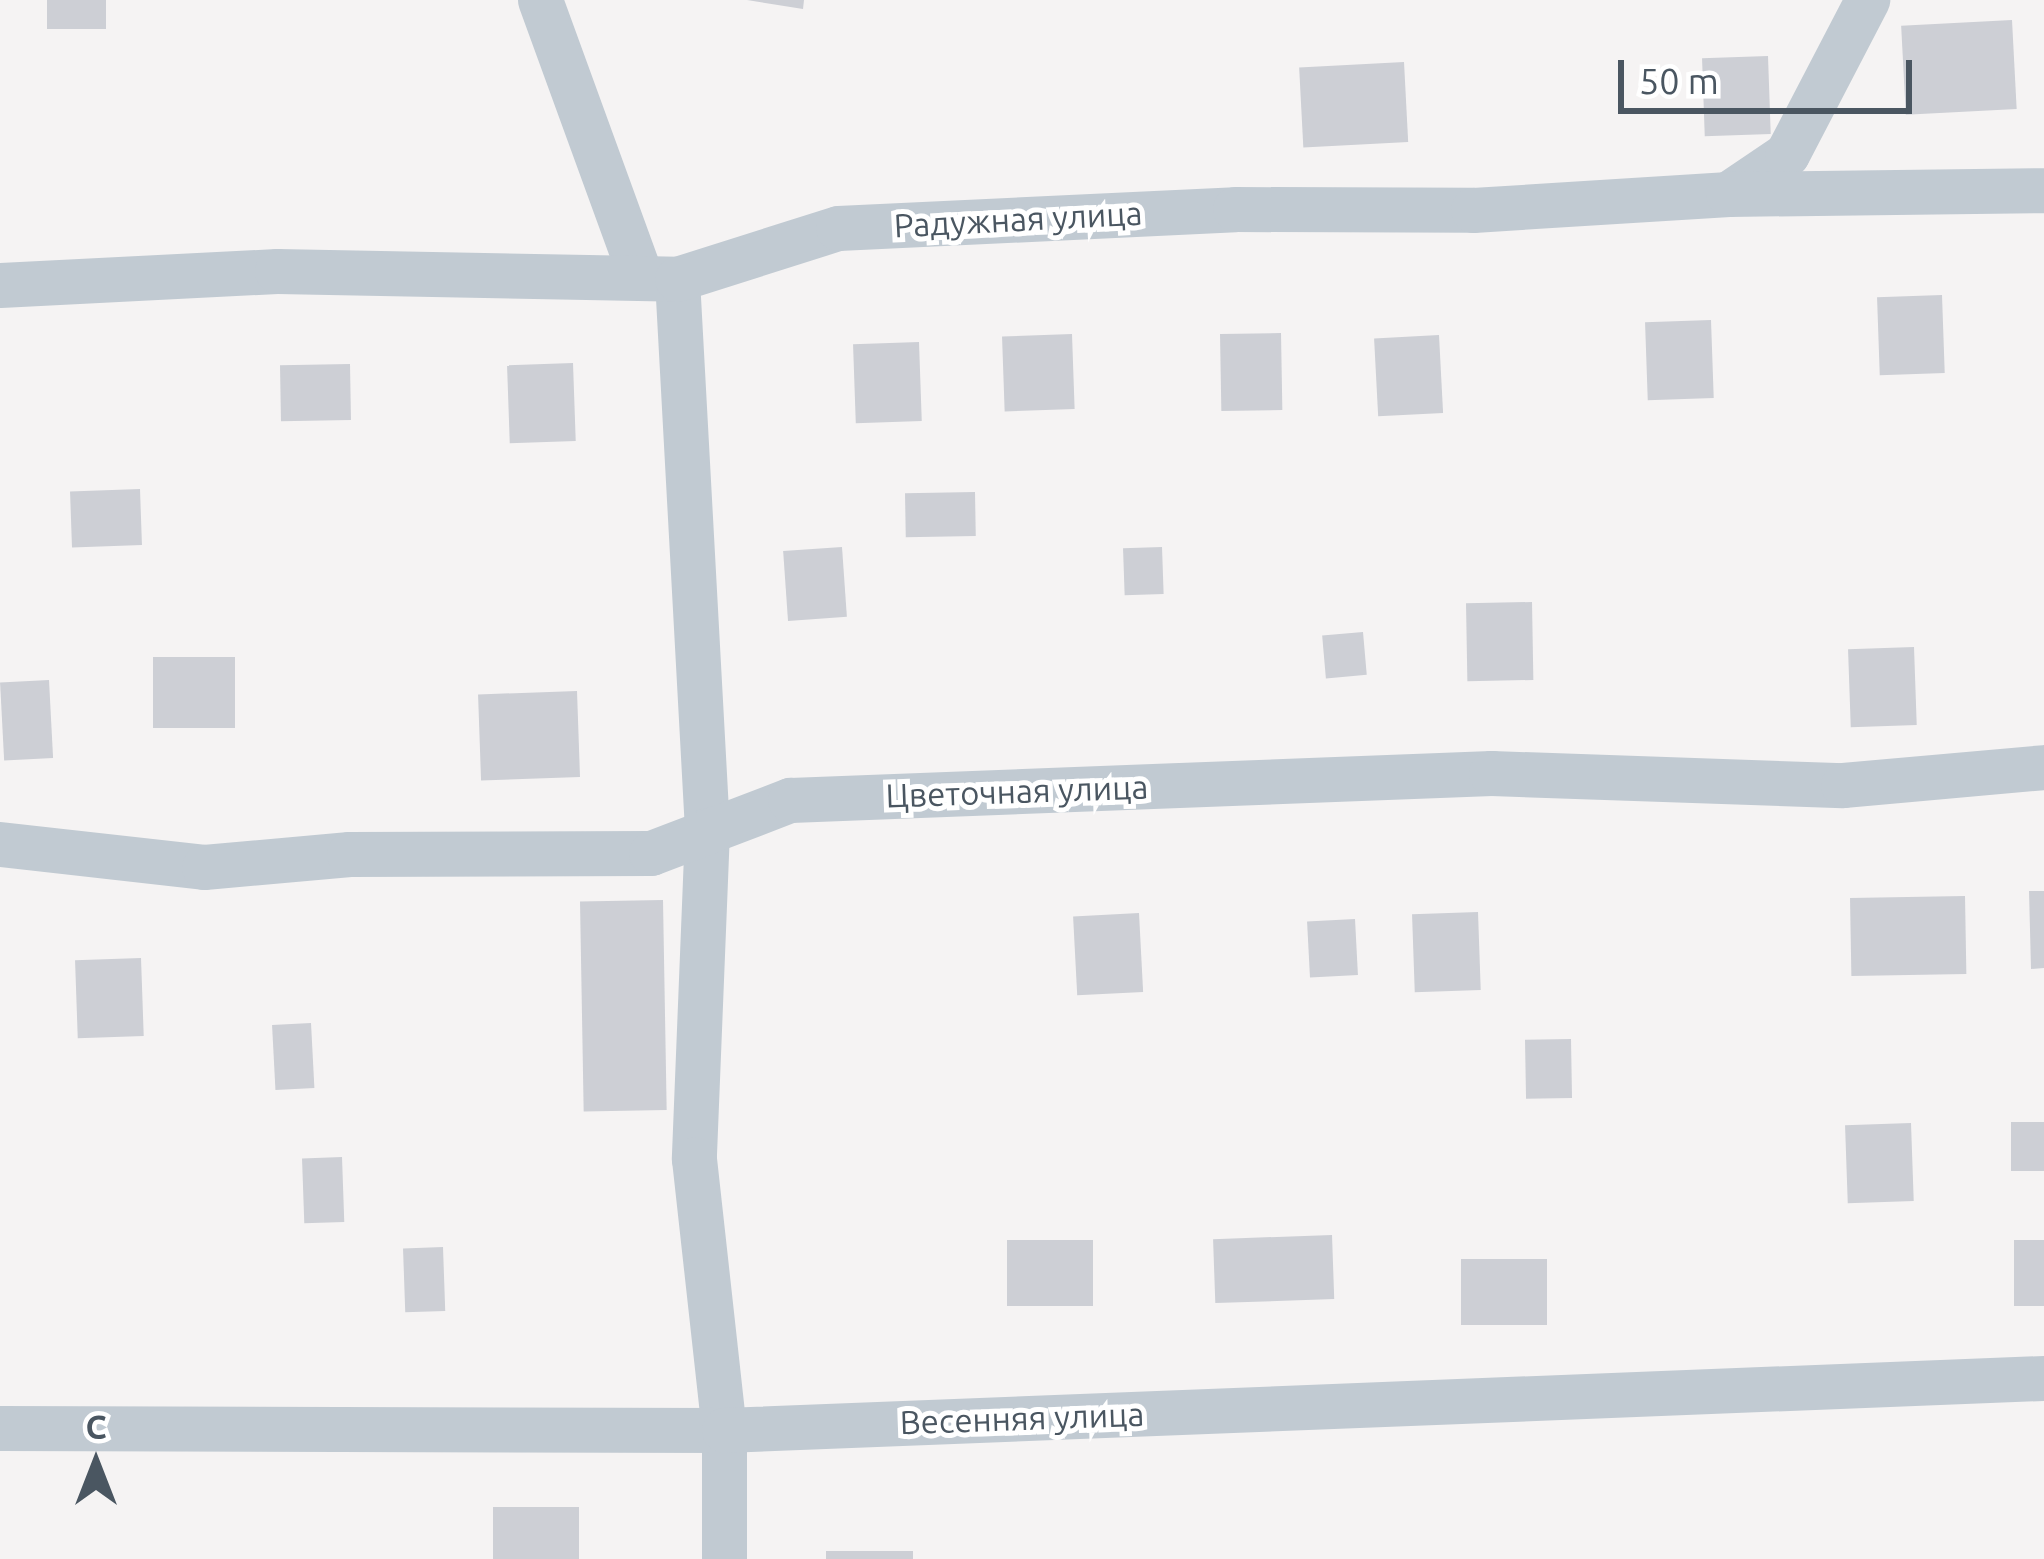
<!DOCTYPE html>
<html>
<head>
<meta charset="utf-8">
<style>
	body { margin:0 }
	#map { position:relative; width:2044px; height:1559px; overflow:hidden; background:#f5f3f3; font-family:Ubuntu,sans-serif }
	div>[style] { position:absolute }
	.building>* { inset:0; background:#cdcfd5; transform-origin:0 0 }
	.minor>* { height:45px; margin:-22.5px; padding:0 22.5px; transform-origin:22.5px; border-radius:22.5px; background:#c1cad2 }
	span { translate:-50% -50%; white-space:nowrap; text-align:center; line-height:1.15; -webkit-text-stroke:10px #fff; paint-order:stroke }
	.street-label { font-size:33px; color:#4a5661 }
	.north { position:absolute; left:36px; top:1403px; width:120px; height:120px; -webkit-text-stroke:9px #fff; paint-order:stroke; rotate:0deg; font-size:33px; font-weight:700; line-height:48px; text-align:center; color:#4a5661 }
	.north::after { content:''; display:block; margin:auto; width:42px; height:54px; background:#4a5661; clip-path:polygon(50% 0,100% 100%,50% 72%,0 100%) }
	.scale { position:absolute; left:1618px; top:60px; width:294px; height:54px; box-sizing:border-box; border:6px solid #4a5661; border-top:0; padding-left:15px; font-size:36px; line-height:42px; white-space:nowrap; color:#4a5661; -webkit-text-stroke:9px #fff; paint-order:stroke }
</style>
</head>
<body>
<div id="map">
	<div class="building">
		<i style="left:47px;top:0;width:59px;height:29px"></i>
		<i style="clip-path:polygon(747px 0,804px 0,803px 9px)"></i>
		<i style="left:2012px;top:20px;width:89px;height:111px;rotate:87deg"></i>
		<i style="left:1768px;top:56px;width:78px;height:66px;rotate:88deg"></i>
		<i style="left:1404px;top:62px;width:80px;height:105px;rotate:87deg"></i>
		<i style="left:1942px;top:295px;width:78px;height:65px;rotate:88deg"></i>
		<i style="left:1711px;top:320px;width:78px;height:66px;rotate:88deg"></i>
		<i style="left:1281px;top:333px;width:77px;height:61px;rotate:89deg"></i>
		<i style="left:1072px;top:334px;width:75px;height:70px;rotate:88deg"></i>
		<i style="left:1439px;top:335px;width:78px;height:65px;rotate:87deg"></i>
		<i style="left:919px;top:342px;width:79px;height:66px;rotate:88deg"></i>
		<i style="left:573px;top:363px;width:78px;height:66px;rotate:88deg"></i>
		<i style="left:350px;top:364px;width:56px;height:70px;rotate:89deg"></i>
		<i style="left:140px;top:489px;width:56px;height:70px;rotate:88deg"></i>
		<i style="left:975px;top:492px;width:44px;height:70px;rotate:89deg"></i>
		<i style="left:842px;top:547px;width:70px;height:59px;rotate:86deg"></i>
		<i style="left:1162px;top:547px;width:47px;height:39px;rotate:88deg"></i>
		<i style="left:1532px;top:602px;width:78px;height:66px;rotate:89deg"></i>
		<i style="left:1363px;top:632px;width:43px;height:41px;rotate:85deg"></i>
		<i style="left:1914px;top:647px;width:78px;height:66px;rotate:88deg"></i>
		<i style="left:153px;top:657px;width:82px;height:71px"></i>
		<i style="left:49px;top:680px;width:78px;height:49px;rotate:87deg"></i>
		<i style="left:577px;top:691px;width:86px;height:99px;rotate:88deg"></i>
		<i style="clip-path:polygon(2029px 891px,2044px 891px,2044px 968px,2031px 969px)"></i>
		<i style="left:1965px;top:896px;width:78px;height:115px;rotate:89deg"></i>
		<i style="left:663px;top:900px;width:210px;height:83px;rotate:89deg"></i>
		<i style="left:1478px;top:912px;width:78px;height:66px;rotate:88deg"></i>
		<i style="left:1139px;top:913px;width:79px;height:66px;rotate:87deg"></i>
		<i style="left:1355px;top:919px;width:56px;height:48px;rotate:87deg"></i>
		<i style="left:141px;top:958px;width:78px;height:66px;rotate:88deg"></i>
		<i style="left:311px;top:1023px;width:65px;height:39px;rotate:87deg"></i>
		<i style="left:1571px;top:1039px;width:59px;height:46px;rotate:89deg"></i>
		<i style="left:2044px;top:1122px;width:49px;height:33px;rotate:90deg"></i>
		<i style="left:1911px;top:1123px;width:78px;height:66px;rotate:88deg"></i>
		<i style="left:342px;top:1157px;width:65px;height:40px;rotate:88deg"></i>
		<i style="left:1332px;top:1235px;width:64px;height:119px;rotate:88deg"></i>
		<i style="left:1007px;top:1240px;width:86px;height:66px"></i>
		<i style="left:2014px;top:1240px;width:30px;height:66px"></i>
		<i style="left:443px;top:1247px;width:64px;height:40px;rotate:88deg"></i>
		<i style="left:1461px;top:1259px;width:86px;height:66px"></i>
		<i style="left:493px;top:1507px;width:86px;height:52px"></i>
		<i style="left:826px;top:1551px;width:87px;height:8px"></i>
	</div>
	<div class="minor">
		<i style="left:540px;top:0;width:295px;rotate:70deg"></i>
		<i style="left:1728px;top:194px;width:71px;rotate:-34.1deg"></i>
		<i style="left:1787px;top:154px;width:174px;rotate:-62.5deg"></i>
		<i style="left:677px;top:279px;width:552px;rotate:86.88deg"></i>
		<i style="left:707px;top:830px;width:329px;rotate:92.3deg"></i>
		<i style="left:694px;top:1159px;width:273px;rotate:83.7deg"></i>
		<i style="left:724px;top:1430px;width:129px;rotate:90deg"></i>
		<i style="left:0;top:285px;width:277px;rotate:-2.9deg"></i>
		<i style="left:277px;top:271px;width:400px;rotate:1.1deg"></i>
		<i style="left:677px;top:279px;width:169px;rotate:-17.6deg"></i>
		<i style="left:838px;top:228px;width:397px;rotate:-2.7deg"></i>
		<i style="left:1235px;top:209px;width:238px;rotate:0.2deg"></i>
		<i style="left:1473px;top:210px;width:256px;rotate:-3.6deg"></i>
		<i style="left:1728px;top:194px;width:316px;rotate:-0.7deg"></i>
		<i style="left:0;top:844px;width:205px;rotate:6.4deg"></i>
		<i style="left:204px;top:867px;width:146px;rotate:-5.1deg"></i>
		<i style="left:349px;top:854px;width:302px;rotate:-0.2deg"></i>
		<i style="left:651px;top:853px;width:149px;rotate:-20.9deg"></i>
		<i style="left:790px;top:800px;width:702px;rotate:-2.21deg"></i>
		<i style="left:1491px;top:773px;width:352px;rotate:2deg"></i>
		<i style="left:1843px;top:785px;width:202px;rotate:-5.1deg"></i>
		<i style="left:0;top:1428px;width:724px;rotate:0.16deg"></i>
		<i style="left:724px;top:1430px;width:1321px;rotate:-2.26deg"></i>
	</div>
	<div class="street-label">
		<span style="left:1018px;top:219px;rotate:-3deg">Радужная улица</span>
		<span style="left:1017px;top:791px;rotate:-2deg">Цветочная улица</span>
		<span style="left:1022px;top:1418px;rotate:-2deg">Весенняя улица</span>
	</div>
	<div class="north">С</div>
	<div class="scale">50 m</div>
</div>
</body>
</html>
